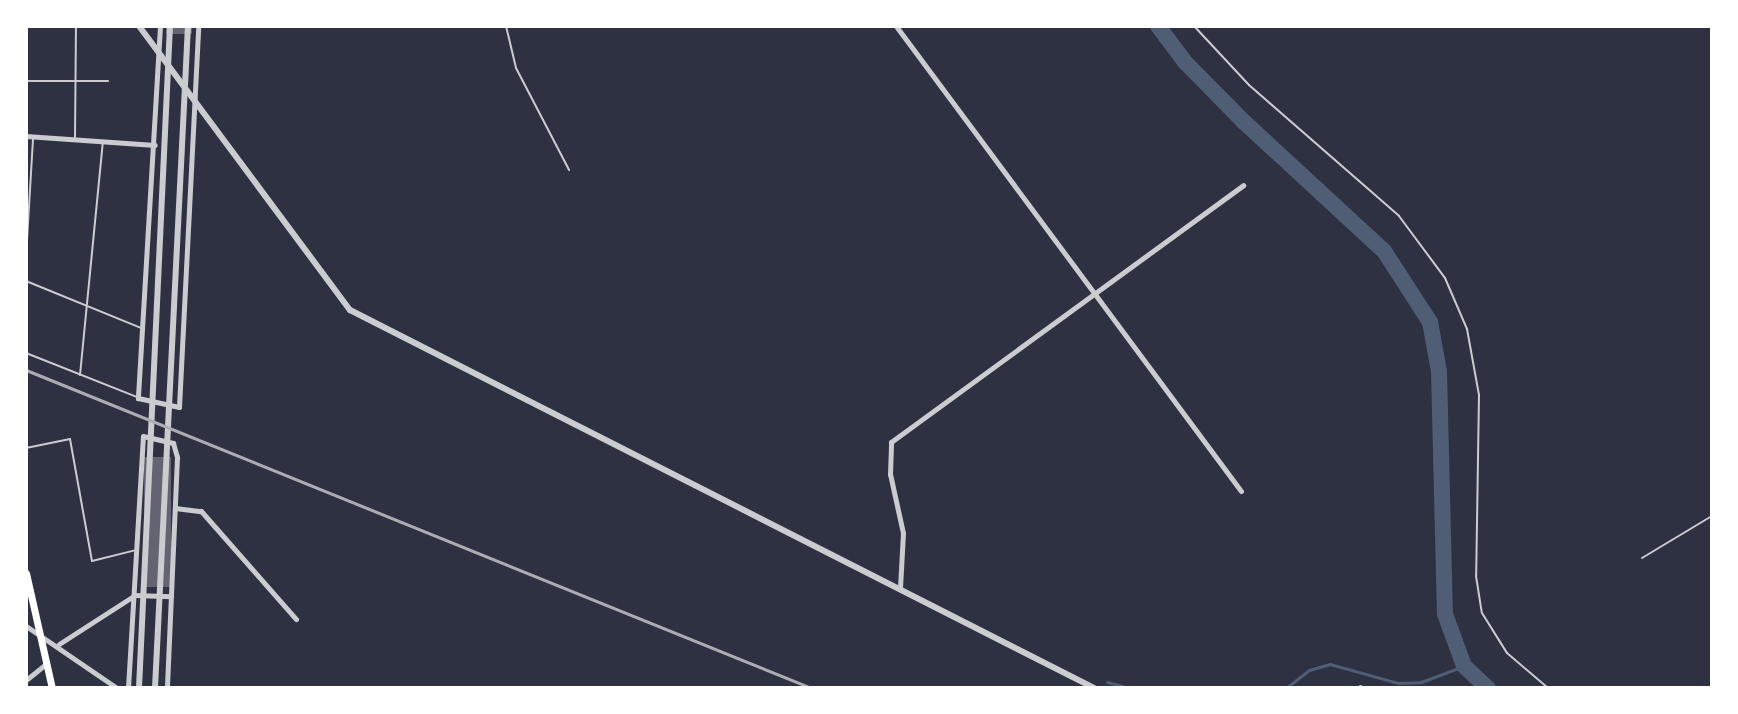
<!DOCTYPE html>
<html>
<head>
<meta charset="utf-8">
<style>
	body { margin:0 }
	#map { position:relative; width:1738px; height:714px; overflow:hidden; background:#2d3142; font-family:"Sofia Sans Condensed",sans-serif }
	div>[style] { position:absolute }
	.stream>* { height:3px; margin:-1.5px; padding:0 1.5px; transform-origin:1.5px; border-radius:1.5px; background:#4f5d75 }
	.river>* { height:16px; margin:-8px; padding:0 8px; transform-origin:8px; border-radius:8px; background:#4f5d75 }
	.building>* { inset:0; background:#626471; transform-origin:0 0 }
	.service>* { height:2px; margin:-1px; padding:0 1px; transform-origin:1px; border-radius:1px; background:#caccd0 }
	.minor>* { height:5px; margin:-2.5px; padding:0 2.5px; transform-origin:2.5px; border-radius:2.5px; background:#caccd0 }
	.tertiary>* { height:6px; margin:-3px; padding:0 3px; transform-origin:3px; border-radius:3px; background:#caccd0 }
	.primary>* { height:7px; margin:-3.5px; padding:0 3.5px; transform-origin:3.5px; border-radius:3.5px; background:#fff }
	.rail>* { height:3px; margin:-1.5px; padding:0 1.5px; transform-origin:1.5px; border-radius:1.5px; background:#abadb3 }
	span { translate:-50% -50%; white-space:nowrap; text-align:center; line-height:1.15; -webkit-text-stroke:6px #fff; paint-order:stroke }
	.frame { position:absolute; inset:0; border:28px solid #fff; pointer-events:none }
</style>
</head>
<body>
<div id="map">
	<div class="stream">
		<i style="left:1107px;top:682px;width:23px;rotate:15deg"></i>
		<i style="left:1286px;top:688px;width:29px;rotate:-38deg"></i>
		<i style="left:1309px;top:670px;width:22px;rotate:-16deg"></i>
		<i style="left:1330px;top:664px;width:71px;rotate:15.6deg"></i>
		<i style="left:1398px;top:683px;width:23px;rotate:-2deg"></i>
		<i style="left:1421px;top:682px;width:46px;rotate:-20.4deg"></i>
	</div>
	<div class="river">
		<i style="left:1158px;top:26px;width:45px;rotate:53.1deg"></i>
		<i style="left:1185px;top:62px;width:83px;rotate:45.5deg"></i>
		<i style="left:1243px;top:121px;width:192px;rotate:42.7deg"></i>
		<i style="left:1384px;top:251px;width:85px;rotate:57.1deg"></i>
		<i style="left:1430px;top:322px;width:50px;rotate:79.6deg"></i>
		<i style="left:1439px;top:371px;width:243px;rotate:88.6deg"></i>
		<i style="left:1445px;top:614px;width:55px;rotate:69.9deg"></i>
		<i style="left:1464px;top:666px;width:33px;rotate:43deg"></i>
	</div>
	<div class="building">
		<i style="left:166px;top:26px;width:26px;height:8px"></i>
		<i style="left:144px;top:457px;width:27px;height:130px"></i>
	</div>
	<div class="service">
		<i style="left:506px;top:26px;width:43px;rotate:76.6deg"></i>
		<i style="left:516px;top:68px;width:115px;rotate:62.5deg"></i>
		<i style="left:1194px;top:26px;width:81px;rotate:47deg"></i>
		<i style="left:1249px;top:85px;width:199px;rotate:41.1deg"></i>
		<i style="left:1399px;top:216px;width:77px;rotate:53.4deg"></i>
		<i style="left:1445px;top:278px;width:56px;rotate:66.7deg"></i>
		<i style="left:1467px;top:329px;width:67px;rotate:79.7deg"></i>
		<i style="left:1479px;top:395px;width:181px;rotate:90.9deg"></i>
		<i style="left:1476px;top:576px;width:37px;rotate:81deg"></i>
		<i style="left:1482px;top:613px;width:47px;rotate:58deg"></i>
		<i style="left:1507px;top:653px;width:54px;rotate:40.5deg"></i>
		<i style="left:26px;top:81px;width:82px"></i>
		<i style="left:75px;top:138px;width:112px;rotate:-89.5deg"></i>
		<i style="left:26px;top:257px;width:119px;rotate:-86.6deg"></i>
		<i style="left:26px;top:281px;width:124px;rotate:22.2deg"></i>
		<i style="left:26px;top:353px;width:119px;rotate:21.6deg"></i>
		<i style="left:80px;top:375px;width:234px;rotate:-84.4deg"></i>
		<i style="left:26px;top:448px;width:45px;rotate:-11.6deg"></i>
		<i style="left:70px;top:439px;width:124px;rotate:79.8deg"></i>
		<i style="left:92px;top:561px;width:45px;rotate:-14deg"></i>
		<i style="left:1642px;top:558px;width:82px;rotate:-31deg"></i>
	</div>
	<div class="minor">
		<i style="left:160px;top:26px;width:373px;rotate:93.4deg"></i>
		<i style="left:138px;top:398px;width:42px;rotate:12.4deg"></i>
		<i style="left:179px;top:407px;width:381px;rotate:-87.1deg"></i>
		<i style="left:896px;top:26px;width:579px;rotate:53.43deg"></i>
		<i style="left:26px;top:136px;width:129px;rotate:4deg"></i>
		<i style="left:175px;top:508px;width:26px;rotate:7deg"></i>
		<i style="left:201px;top:511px;width:144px;rotate:48.7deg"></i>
		<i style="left:900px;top:588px;width:55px;rotate:-86.9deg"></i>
		<i style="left:903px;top:533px;width:60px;rotate:-102.4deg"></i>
		<i style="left:890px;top:474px;width:32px;rotate:-88deg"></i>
		<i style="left:891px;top:442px;width:436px;rotate:-36.1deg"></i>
		<i style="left:26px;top:626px;width:110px;rotate:34.3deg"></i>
		<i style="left:59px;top:644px;width:90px;rotate:-32.8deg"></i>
		<i style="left:135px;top:595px;width:36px;rotate:2deg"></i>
		<i style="left:26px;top:680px;width:26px;rotate:-39deg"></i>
		<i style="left:128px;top:688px;width:252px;rotate:-86.6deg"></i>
		<i style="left:143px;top:436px;width:31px;rotate:13deg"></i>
		<i style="left:173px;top:443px;width:15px;rotate:74deg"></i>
		<i style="left:177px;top:457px;width:231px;rotate:92.5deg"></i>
		<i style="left:1360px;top:688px;width:1px;rotate:-90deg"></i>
	</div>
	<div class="tertiary">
		<i style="left:139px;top:26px;width:354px;rotate:53.4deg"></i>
		<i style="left:350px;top:310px;width:835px;rotate:26.93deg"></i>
		<i style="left:139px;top:688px;width:663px;rotate:-87.32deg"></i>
		<i style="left:155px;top:688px;width:663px;rotate:-87.15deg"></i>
	</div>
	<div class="primary">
		<i style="left:26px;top:573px;width:118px;rotate:77.3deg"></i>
	</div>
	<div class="rail">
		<i style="left:26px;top:370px;width:847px;rotate:22.05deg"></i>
	</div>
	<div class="frame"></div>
</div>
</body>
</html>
